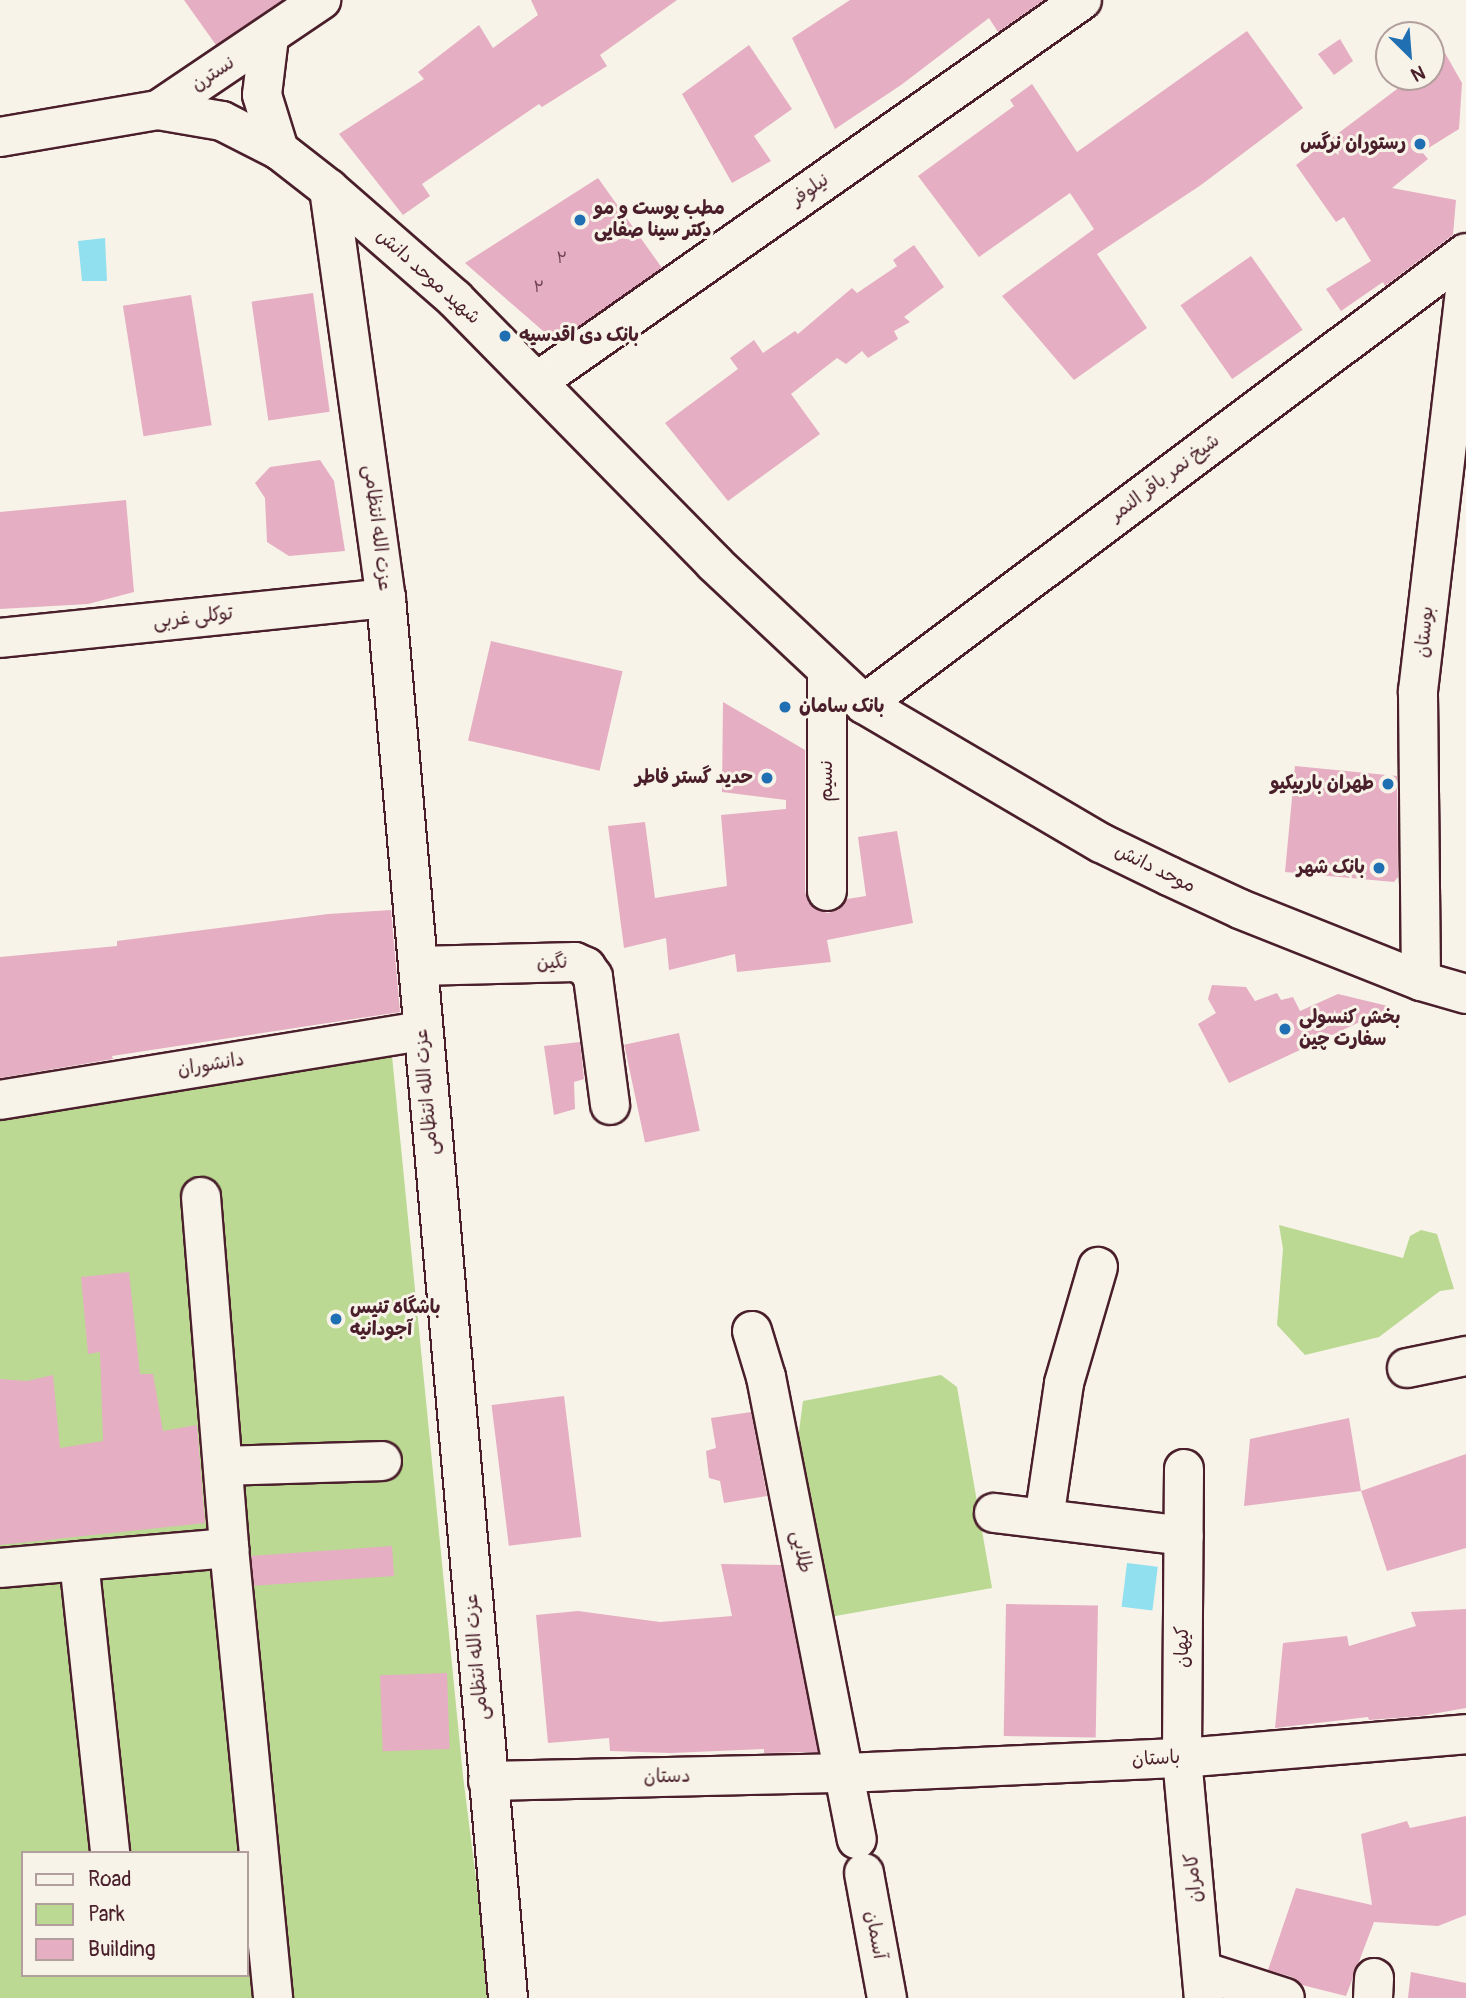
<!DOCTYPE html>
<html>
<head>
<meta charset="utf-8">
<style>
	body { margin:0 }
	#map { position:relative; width:1466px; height:1998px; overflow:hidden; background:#f7f3e8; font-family:Pangolin,"Playpen Sans Arabic",sans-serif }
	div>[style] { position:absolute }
	.green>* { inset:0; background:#bbd992 }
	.water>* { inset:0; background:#91e0ef; transform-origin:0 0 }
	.building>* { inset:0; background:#e5aec3; transform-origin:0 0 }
	.roads { filter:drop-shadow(2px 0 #4a1f2b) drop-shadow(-2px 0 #4a1f2b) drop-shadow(0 2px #4a1f2b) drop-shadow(0 -2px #4a1f2b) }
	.minor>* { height:38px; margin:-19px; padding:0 19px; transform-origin:19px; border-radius:19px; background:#f7f3e8 }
	.major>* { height:38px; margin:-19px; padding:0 19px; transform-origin:19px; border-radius:19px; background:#f7f3e8 }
	.dots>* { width:19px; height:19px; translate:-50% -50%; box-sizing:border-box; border:4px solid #f7f3e8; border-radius:50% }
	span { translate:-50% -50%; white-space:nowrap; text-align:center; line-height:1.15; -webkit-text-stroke:6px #f7f3e8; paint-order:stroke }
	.number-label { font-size:16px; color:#714351 }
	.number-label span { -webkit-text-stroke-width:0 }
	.street-label { font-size:19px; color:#4a1f2b }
	.poi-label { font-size:19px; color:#4a1f2b; font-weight:700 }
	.right { translate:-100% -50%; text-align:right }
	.left { translate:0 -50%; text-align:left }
	.legend { position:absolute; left:21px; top:1851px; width:228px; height:126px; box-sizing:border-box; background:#f7f3e8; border:2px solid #b29e9c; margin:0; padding:9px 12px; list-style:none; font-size:21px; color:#4a1f2b }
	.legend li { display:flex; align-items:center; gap:14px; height:35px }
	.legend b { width:35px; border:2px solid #b29e9c }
	.north { position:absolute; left:1375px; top:21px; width:70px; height:70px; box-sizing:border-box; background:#f7f3e8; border:2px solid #b29e9c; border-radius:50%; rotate:155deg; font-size:19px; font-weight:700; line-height:28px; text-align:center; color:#4a1f2b }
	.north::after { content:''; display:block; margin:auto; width:24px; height:32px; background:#1f6fb2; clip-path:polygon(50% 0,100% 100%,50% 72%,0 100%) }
</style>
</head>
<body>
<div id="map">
	<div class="green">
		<i style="clip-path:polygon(evenodd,392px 1056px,463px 1776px,491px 1998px,0 1998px,0 1120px,392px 1056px,23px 1853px,247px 1853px,247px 1975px,23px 1975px,23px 1853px)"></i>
		<i style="clip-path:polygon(1279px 1225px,1403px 1258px,1410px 1236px,1421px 1230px,1437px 1234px,1454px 1289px,1440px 1291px,1379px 1337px,1305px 1355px,1277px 1325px,1283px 1249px)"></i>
		<i style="clip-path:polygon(941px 1375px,957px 1387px,992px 1588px,830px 1617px,798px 1439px,803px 1401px)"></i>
	</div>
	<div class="water">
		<i style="clip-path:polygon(105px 238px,107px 281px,82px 281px,78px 241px)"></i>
		<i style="left:1127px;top:1563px;width:31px;height:44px;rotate:7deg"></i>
	</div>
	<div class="building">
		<i style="clip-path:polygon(184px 0,282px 0,216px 45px)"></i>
		<i style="clip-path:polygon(531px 0,677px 0,600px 55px,607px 66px,542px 107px,539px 104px,422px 184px,430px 196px,403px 215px,339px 134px,424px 79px,418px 72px,479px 25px,493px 48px,538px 15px)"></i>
		<i style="clip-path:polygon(850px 0,1044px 0,998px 32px,989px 18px,901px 85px,835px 129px,792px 38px)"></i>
		<i style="clip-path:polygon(1247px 31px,1303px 108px,1201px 185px,1097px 254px,1147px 328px,1074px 380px,1002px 296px,1094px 229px,1070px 193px,979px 257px,918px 176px,1014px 106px,1010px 100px,1032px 84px,1077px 152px)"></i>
		<i style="clip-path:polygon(1340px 39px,1353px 61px,1334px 75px,1318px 54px)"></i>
		<i style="clip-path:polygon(749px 45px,792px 109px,754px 136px,771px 161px,732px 183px,682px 94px)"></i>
		<i style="clip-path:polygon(1445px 53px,1462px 83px,1459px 129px,1422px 152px,1428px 159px,1392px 188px,1456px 200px,1453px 235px,1385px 286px,1383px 282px,1341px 311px,1326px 289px,1371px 261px,1344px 217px,1336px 222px,1296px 165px,1413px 77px,1431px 77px,1431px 64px)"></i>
		<i style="clip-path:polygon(598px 178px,662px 268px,559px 340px,550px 337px,465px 263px)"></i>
		<i style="clip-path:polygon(914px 245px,944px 287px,904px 317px,910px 322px,894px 331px,898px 339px,868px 358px,862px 351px,846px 364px,837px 358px,791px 394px,820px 434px,728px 501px,665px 423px,738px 369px,730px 358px,754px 340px,763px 353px,795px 331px,798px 334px,852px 288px,857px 293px,897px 266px,893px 260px)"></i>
		<i style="left:1251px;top:256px;width:90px;height:86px;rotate:55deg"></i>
		<i style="left:313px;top:293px;width:120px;height:62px;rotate:82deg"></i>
		<i style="left:191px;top:295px;width:132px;height:69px;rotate:81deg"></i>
		<i style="clip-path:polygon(320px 460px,334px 481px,345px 551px,289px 556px,267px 542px,265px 498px,255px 483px,270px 467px)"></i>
		<i style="clip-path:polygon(126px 500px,134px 592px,88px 604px,0 609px,0 512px)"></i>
		<i style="left:491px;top:641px;width:135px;height:102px;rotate:13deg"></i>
		<i style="clip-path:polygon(723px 702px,805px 750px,805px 891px,808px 902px,817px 910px,828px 913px,838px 910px,847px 899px,866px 896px,858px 837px,897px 831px,913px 923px,827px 940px,831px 962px,737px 972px,735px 954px,669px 970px,666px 938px,624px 948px,608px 826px,645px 822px,655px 898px,727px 886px,721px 815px,786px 809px,786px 800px,722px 792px)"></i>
		<i style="clip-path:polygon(1295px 766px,1397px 776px,1398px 877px,1394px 882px,1285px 872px)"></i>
		<i style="clip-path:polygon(391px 910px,400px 1012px,112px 1056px,113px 1059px,0 1078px,0 957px,117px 946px,117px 941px,328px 914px)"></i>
		<i style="clip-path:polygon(1212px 985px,1246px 987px,1255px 1001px,1277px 993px,1281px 1000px,1293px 997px,1300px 1011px,1338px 994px,1392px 1007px,1229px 1083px,1198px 1024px,1216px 1013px,1208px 999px)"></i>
		<i style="left:679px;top:1033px;width:100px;height:56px;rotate:78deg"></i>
		<i style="clip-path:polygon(580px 1042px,584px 1079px,574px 1082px,575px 1109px,554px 1115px,544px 1046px)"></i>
		<i style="clip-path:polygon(129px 1272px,140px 1374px,153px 1374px,163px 1431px,197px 1425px,205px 1523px,0 1545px,0 1379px,27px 1381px,53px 1375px,60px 1448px,103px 1441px,100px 1352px,88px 1354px,81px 1277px)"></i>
		<i style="left:564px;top:1396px;width:142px;height:73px;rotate:83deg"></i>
		<i style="clip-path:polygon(751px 1412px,767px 1496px,724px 1503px,720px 1481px,709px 1478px,706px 1451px,716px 1448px,711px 1418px)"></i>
		<i style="clip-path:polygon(1349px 1418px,1361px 1491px,1244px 1506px,1250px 1439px)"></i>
		<i style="clip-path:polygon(1466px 1454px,1466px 1548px,1387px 1571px,1361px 1491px)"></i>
		<i style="left:392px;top:1546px;width:30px;height:141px;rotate:86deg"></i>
		<i style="clip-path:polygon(721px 1564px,781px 1565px,818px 1752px,764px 1753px,764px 1749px,671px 1753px,610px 1751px,609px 1738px,548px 1743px,536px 1615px,578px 1611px,660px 1622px,732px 1616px)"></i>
		<i style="left:1006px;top:1604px;width:92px;height:132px;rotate:1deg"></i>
		<i style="clip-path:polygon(1466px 1609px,1466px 1708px,1421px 1716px,1369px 1720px,1368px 1717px,1275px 1728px,1283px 1643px,1347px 1636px,1349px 1646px,1416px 1626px,1411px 1612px)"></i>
		<i style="left:447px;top:1673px;width:76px;height:67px;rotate:88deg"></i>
		<i style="clip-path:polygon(1466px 1816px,1466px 1915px,1438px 1926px,1374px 1922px,1346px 1996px,1302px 1985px,1292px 1977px,1268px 1970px,1296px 1888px,1372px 1905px,1361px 1834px,1407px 1821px,1410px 1828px)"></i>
		<i style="clip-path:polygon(1411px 1972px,1466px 1983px,1466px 1998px,1408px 1998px)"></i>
	</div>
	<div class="roads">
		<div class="minor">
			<i style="left:269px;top:37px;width:58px;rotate:96.9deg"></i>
			<i style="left:262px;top:95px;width:58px;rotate:72.8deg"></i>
			<i style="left:158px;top:110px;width:197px;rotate:-34deg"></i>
			<i style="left:329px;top:189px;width:413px;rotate:82.1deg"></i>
			<i style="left:386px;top:598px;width:1405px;rotate:85.02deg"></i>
			<i style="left:538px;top:381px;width:664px;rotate:-35.01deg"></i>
			<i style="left:0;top:638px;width:388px;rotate:-5.9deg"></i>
			<i style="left:864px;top:704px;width:752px;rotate:-36.84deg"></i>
			<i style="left:827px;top:891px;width:219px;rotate:-90deg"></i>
			<i style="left:418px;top:966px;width:157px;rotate:-1.5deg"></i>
			<i style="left:575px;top:962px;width:12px;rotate:24deg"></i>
			<i style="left:586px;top:967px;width:12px;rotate:55deg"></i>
			<i style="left:593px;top:977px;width:129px;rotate:82.4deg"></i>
			<i style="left:1421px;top:981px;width:290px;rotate:-90.6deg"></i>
			<i style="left:1418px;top:691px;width:409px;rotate:-83.3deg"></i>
			<i style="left:0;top:1100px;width:428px;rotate:-9.3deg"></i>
			<i style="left:201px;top:1197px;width:352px;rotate:85.4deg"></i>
			<i style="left:752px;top:1331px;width:48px;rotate:73.1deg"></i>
			<i style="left:766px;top:1377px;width:471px;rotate:78.9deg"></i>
			<i style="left:1407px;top:1368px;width:60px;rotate:-11.5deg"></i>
			<i style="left:223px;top:1466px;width:159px;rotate:-1.8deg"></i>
			<i style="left:1184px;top:1469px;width:289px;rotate:90.4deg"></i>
			<i style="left:1182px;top:1758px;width:241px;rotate:84.8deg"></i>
			<i style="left:994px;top:1513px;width:191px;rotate:6.9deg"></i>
			<i style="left:1044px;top:1519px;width:137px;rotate:-81.6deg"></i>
			<i style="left:1064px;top:1383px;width:121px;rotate:-73.7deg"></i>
			<i style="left:79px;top:1561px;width:294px;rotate:83.9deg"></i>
			<i style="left:0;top:1568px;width:230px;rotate:-5deg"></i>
			<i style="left:229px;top:1548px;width:452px;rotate:84.4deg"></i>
			<i style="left:488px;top:1781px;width:358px;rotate:-1.3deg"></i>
			<i style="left:846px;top:1773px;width:336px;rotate:-2.6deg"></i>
			<i style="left:1182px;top:1758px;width:285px;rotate:-4.8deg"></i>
			<i style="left:864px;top:1873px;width:127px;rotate:79.6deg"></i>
			<i style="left:1202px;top:1971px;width:87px;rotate:18deg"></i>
			<i style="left:1373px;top:1998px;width:20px;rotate:-87deg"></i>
		</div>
		<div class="major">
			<i style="left:0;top:137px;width:160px;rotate:-9.7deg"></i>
			<i style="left:158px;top:110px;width:65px;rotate:9.8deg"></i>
			<i style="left:222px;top:121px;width:64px;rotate:27deg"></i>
			<i style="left:279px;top:150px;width:63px;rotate:38deg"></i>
			<i style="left:329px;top:189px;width:167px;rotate:41.1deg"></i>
			<i style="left:455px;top:299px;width:370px;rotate:45.5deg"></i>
			<i style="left:714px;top:563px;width:206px;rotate:43.2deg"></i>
			<i style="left:864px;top:704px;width:275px;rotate:30.4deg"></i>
			<i style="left:1101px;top:843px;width:76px;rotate:25.9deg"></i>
			<i style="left:1169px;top:876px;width:78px;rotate:24.9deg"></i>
			<i style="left:1240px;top:909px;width:195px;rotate:21.7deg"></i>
			<i style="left:1421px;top:981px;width:47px;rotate:16.1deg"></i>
		</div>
	</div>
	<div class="dots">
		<i style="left:1420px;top:144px;background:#1f6fb2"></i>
		<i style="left:580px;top:220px;background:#1f6fb2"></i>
		<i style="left:505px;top:336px;background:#1f6fb2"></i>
		<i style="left:785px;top:707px;background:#1f6fb2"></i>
		<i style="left:767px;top:778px;background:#1f6fb2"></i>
		<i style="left:1388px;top:784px;background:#1f6fb2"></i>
		<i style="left:1379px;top:868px;background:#1f6fb2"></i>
		<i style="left:1285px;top:1029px;background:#1f6fb2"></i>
		<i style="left:336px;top:1319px;background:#1f6fb2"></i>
	</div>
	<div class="number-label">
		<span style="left:562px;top:258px">۲</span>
		<span style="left:539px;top:287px">۲</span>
	</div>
	<div class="street-label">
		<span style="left:213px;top:74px;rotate:-33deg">نسترن</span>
		<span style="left:810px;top:190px;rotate:-35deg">نیلوفر</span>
		<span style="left:428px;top:277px;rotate:42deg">شهید موحد دانش</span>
		<span style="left:1165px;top:478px;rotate:-37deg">شیخ نمر باقر النمر</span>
		<span style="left:377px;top:528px;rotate:83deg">عزت الله انتظامی</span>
		<span style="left:193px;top:618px;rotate:-6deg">توکلی غربی</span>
		<span style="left:1425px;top:632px;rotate:-84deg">بوستان</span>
		<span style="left:827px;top:781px;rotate:-90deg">نسیم</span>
		<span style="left:1155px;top:869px;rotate:26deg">موحد دانش</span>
		<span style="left:552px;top:963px;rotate:-1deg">نگین</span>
		<span style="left:211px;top:1065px;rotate:-9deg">دانشوران</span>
		<span style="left:427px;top:1092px;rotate:-95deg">عزت الله انتظامی</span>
		<span style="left:801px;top:1552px;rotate:79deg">طلایی</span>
		<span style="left:1183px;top:1647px;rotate:-90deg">کیهان</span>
		<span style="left:477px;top:1657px;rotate:-95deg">عزت الله انتظامی</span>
		<span style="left:1156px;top:1759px;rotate:-3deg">باستان</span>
		<span style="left:667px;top:1777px;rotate:-1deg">دستان</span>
		<span style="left:1194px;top:1878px;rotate:-95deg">کامران</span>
		<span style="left:875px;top:1935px;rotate:80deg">آسمان</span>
	</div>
	<div class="poi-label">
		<span class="right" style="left:1406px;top:144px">رستوران نرگس</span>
		<span class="left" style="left:594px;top:220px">مطب پوست و مو<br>دکتر سینا صفایی</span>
		<span class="left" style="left:519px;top:336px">بانک دی اقدسیه</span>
		<span class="left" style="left:799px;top:707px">بانک سامان</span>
		<span class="right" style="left:753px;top:778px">حدید گستر فاطر</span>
		<span class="right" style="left:1374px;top:784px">طهران باربیکیو</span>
		<span class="right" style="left:1365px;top:868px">بانک شهر</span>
		<span class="left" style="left:1299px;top:1029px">بخش کنسولی<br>سفارت چین</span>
		<span class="left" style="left:350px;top:1319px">باشگاه تنیس<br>آجودانیه</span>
	</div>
	<ul class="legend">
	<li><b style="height:9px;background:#f7f3e8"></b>Road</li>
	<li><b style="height:19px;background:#bbd992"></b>Park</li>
	<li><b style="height:19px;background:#e5aec3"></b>Building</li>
	</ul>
	<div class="north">N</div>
</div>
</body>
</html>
